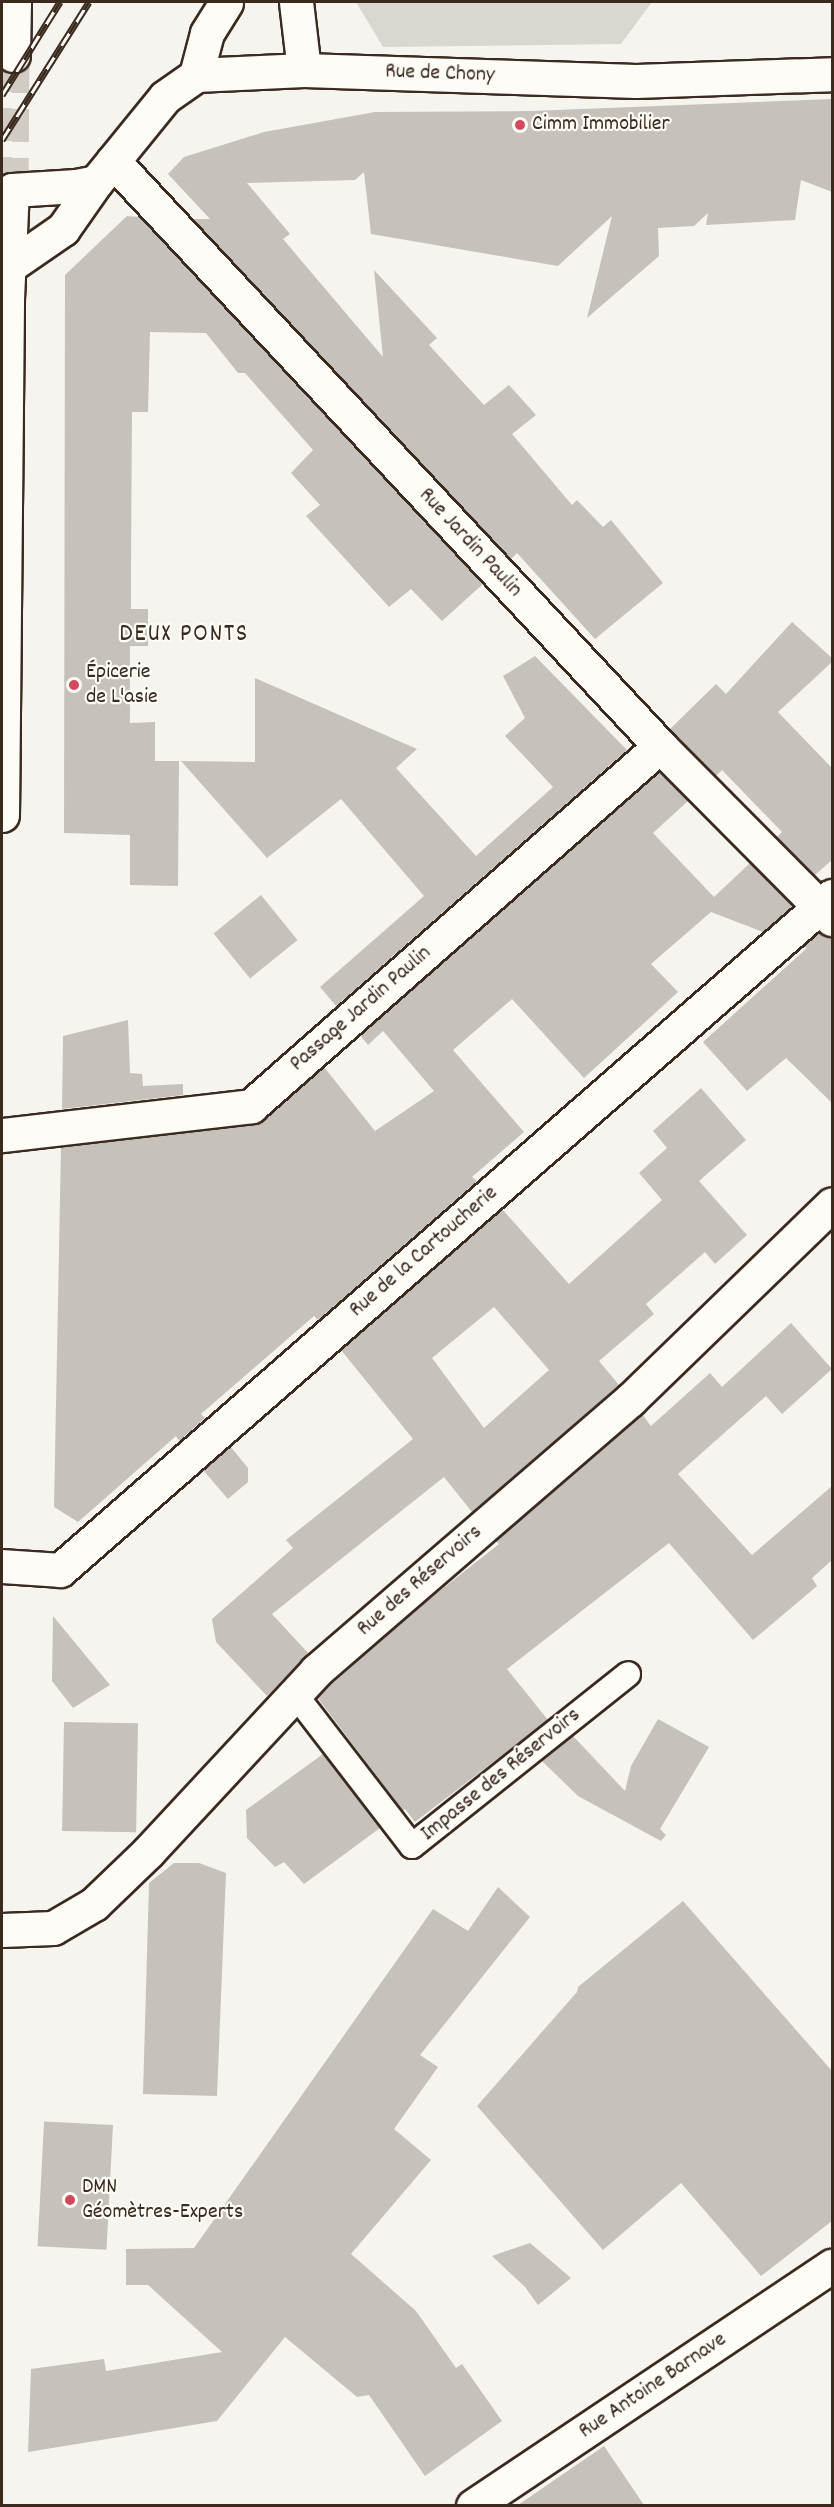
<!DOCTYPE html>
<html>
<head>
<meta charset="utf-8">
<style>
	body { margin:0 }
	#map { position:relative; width:834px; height:2507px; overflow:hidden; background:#f5f4ee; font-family:Dekko,sans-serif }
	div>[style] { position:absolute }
	.green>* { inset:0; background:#dad6d0 }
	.building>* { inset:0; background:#c7c1bb; transform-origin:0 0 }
	.primary-tunnel>* { height:33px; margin-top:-16.5px; transform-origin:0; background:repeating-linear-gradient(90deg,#d0ccc4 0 33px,transparent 0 49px) }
	.roads { filter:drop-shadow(2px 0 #3b2a1e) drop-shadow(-2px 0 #3b2a1e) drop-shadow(0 2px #3b2a1e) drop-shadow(0 -2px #3b2a1e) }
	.service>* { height:24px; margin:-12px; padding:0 12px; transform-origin:12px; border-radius:12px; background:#fdfcf7 }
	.minor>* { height:33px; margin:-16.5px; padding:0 16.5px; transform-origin:16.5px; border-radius:16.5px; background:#fdfcf7 }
	.primary>* { height:33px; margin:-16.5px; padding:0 16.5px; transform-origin:16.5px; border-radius:16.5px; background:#fdfcf7 }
	.rail>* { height:7px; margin-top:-3.5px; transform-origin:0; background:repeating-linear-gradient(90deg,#fdfcf7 0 14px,#3b2a1e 0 28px); box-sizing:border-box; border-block:2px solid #3b2a1e }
	.dots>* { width:16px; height:16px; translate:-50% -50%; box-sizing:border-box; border:3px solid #fdfcf7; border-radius:50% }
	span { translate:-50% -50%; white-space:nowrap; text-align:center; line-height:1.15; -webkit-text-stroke:4.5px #fdfcf7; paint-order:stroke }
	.street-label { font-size:22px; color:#3b2a1e }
	.poi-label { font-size:22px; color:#3b2a1e }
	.left { translate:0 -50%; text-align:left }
	.quarter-label { font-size:26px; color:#3b2a1e; letter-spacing:1.5px }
	.frame { position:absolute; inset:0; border:3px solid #3b2a1e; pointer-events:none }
</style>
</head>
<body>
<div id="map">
	<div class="green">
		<i style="clip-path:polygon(356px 2px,652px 2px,621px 44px,383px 47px)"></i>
	</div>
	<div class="building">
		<i style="clip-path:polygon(832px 99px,832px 192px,801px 180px,795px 220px,706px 225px,708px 213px,694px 226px,658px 228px,659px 256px,587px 318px,612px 216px,558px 266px,371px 234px,364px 172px,355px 180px,247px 183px,290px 234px,283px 239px,383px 357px,374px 270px,437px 338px,429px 345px,484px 405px,509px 385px,536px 415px,512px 434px,572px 505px,577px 500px,603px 527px,611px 520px,663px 583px,595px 639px,517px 553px,511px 559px,192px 219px,210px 219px,168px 174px,184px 157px,264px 132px,375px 112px,532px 111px)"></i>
		<i style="clip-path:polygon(127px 216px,140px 217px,483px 584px,442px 621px,411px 589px,389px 607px,306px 516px,320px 505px,291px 473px,313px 450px,245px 373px,238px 373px,206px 333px,150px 332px,148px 412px,132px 412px,131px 569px,131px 609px,148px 609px,148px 646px,130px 646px,130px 723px,155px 722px,155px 761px,179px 761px,178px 886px,130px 885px,130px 835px,64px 833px,65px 275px)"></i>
		<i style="clip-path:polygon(792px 622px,832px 658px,832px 662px,778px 712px,832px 768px,832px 860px,815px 875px,777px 837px,782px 832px,722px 770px,716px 776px,670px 729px,716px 684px,726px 694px)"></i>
		<i style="clip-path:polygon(535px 656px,627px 750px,336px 1006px,320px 987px,424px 896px,341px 799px,267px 858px,181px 761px,255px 762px,255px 678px,417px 749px,396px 768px,476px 856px,553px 787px,505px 736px,525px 718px,503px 676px)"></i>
		<i style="clip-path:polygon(659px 772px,688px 801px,653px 833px,714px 897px,750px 863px,792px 906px,763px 932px,711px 912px,651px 964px,678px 992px,584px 1078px,512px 999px,453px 1050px,524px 1132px,472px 1177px,477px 1181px,318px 1320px,314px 1316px,201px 1414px,205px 1418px,179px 1441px,176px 1436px,78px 1522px,54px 1507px,61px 1147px,254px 1124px,263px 1120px,324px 1067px,375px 1131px,434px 1091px,383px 1031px,368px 1045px,360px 1035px)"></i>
		<i style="left:261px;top:895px;width:58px;height:61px;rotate:51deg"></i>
		<i style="clip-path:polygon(819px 933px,832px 937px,832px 1103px,786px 1058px,747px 1091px,703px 1042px,807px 948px,803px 946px)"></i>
		<i style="clip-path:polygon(128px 1020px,130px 1073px,142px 1074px,143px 1086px,183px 1084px,183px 1095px,62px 1109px,63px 1036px)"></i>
		<i style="clip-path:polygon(evenodd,701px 1088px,746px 1140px,699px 1181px,747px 1235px,715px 1264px,705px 1252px,646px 1304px,654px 1314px,599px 1361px,619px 1385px,472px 1512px,444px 1477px,272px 1614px,308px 1653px,267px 1696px,216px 1642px,212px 1619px,293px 1548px,286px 1540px,413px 1439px,341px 1350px,502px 1209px,569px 1284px,662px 1200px,639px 1173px,667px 1148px,653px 1131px,701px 1088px,494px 1307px,549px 1370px,484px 1428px,432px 1358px,494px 1307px)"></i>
		<i style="clip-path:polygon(791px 1323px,832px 1369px,782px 1414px,766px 1396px,678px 1474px,752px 1555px,832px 1486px,832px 1560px,812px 1578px,817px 1586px,753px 1640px,669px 1543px,507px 1669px,548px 1720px,415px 1822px,405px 1809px,403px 1811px,317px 1697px,418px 1608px,499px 1544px,496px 1541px,642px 1414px,651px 1426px,710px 1373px,722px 1387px)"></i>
		<i style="clip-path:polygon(230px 1446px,248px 1468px,248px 1482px,228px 1499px,203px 1470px)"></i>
		<i style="clip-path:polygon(53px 1616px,110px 1685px,73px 1708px,52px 1681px)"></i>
		<i style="clip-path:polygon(658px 1719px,709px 1747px,660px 1829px,666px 1835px,661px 1841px,578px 1796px,542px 1761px,573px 1736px,625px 1791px,631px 1766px)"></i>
		<i style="left:64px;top:1722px;width:74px;height:109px;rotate:1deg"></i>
		<i style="clip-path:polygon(323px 1754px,380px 1828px,304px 1884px,284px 1862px,275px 1867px,247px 1838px,246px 1810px)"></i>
		<i style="clip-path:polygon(174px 1863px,199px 1863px,226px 1873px,217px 2096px,143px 2094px,149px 1883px)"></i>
		<i style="clip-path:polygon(498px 1887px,530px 1917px,420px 2055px,438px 2067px,394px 2129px,431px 2160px,351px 2254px,416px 2311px,456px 2368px,462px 2364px,502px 2421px,425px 2476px,369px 2395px,357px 2397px,285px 2337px,217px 2421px,28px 2452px,31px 2369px,104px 2359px,106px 2371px,222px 2352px,148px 2285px,126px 2285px,126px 2249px,194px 2248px,433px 1909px,468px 1931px)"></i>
		<i style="clip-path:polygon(683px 1901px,832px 2071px,832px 2221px,761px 2276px,681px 2183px,603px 2250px,477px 2106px,577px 1992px,578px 1987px)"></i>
		<i style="left:113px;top:2125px;width:125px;height:69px;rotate:93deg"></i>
		<i style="clip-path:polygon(530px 2243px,571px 2278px,538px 2305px,525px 2287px,492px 2256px)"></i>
		<i style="clip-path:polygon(604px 2446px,644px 2505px,518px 2505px)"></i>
	</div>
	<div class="primary-tunnel">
		<i style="left:12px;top:190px;width:135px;rotate:-89.6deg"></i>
	</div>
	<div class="roads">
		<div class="service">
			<i style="left:294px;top:1693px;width:193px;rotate:52.4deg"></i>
			<i style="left:412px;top:1846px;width:276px;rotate:-38.5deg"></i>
		</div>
		<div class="minor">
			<i style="left:296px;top:2px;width:68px;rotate:83.3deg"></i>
			<i style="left:196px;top:75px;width:43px;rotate:-75.3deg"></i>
			<i style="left:207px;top:33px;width:36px;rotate:-58deg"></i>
			<i style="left:113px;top:161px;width:801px;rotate:46.92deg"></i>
			<i style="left:660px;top:746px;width:244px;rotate:45.2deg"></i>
			<i style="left:12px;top:190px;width:64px;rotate:-3.6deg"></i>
			<i style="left:76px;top:186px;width:20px;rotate:-11deg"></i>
			<i style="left:8px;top:267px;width:67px;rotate:-34.6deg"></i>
			<i style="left:63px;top:229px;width:57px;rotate:-54.9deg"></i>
			<i style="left:96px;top:182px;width:109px;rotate:-50.9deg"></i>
			<i style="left:165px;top:97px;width:38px;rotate:-35deg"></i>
			<i style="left:196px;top:75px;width:108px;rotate:-2.7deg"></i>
			<i style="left:304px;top:70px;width:332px;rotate:1.9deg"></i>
			<i style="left:636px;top:81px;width:196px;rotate:-2deg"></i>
			<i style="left:2px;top:1135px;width:251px;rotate:-6.6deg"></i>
			<i style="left:251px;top:1106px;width:545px;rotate:-41.35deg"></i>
			<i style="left:2px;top:1566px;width:58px;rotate:3.9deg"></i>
			<i style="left:60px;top:1570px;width:1025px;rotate:-41.12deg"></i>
			<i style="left:2px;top:1930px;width:51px;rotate:-2.2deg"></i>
			<i style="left:53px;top:1928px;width:48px;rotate:-30.3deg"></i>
			<i style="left:94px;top:1904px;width:76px;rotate:-43.9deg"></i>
			<i style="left:149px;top:1851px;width:246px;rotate:-47.1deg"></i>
			<i style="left:316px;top:1671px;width:415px;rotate:-40.8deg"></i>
			<i style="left:630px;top:1400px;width:281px;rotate:-44.1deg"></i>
			<i style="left:473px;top:2506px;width:432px;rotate:-33.8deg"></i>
		</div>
		<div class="primary">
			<i style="left:13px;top:55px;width:53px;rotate:-88.9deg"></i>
			<i style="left:2px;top:815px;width:516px;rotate:-89.44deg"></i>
			<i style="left:7px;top:299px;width:109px;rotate:-87.4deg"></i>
		</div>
	</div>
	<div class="rail">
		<i style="left:2px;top:95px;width:110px;rotate:-58.1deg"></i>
		<i style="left:2px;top:140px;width:163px;rotate:-57.8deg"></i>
	</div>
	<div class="dots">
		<i style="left:520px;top:125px;background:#d1495b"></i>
		<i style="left:74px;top:685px;background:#d1495b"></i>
		<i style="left:70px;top:2200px;background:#d1495b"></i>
	</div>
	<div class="street-label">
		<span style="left:440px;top:74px;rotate:2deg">Rue de Chony</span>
		<span style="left:470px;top:543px;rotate:47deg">Rue Jardin Paulin</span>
		<span style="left:361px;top:1009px;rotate:-41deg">Passage Jardin Paulin</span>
		<span style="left:424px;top:1252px;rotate:-41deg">Rue de la Cartoucherie</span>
		<span style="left:420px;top:1581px;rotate:-41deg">Rue des Réservoirs</span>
		<span style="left:501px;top:1775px;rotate:-39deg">Impasse des Réservoirs</span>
		<span style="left:653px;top:2386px;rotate:-34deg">Rue Antoine Barnave</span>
	</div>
	<div class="poi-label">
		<span class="left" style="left:532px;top:125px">Cimm Immobilier</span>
		<span class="left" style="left:86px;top:685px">Épicerie<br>de L'asie</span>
		<span class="left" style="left:82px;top:2200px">DMN<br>Géomètres-Experts</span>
	</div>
	<div class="quarter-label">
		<span style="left:184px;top:635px">DEUX PONTS</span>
	</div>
	<div class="frame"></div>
</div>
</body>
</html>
